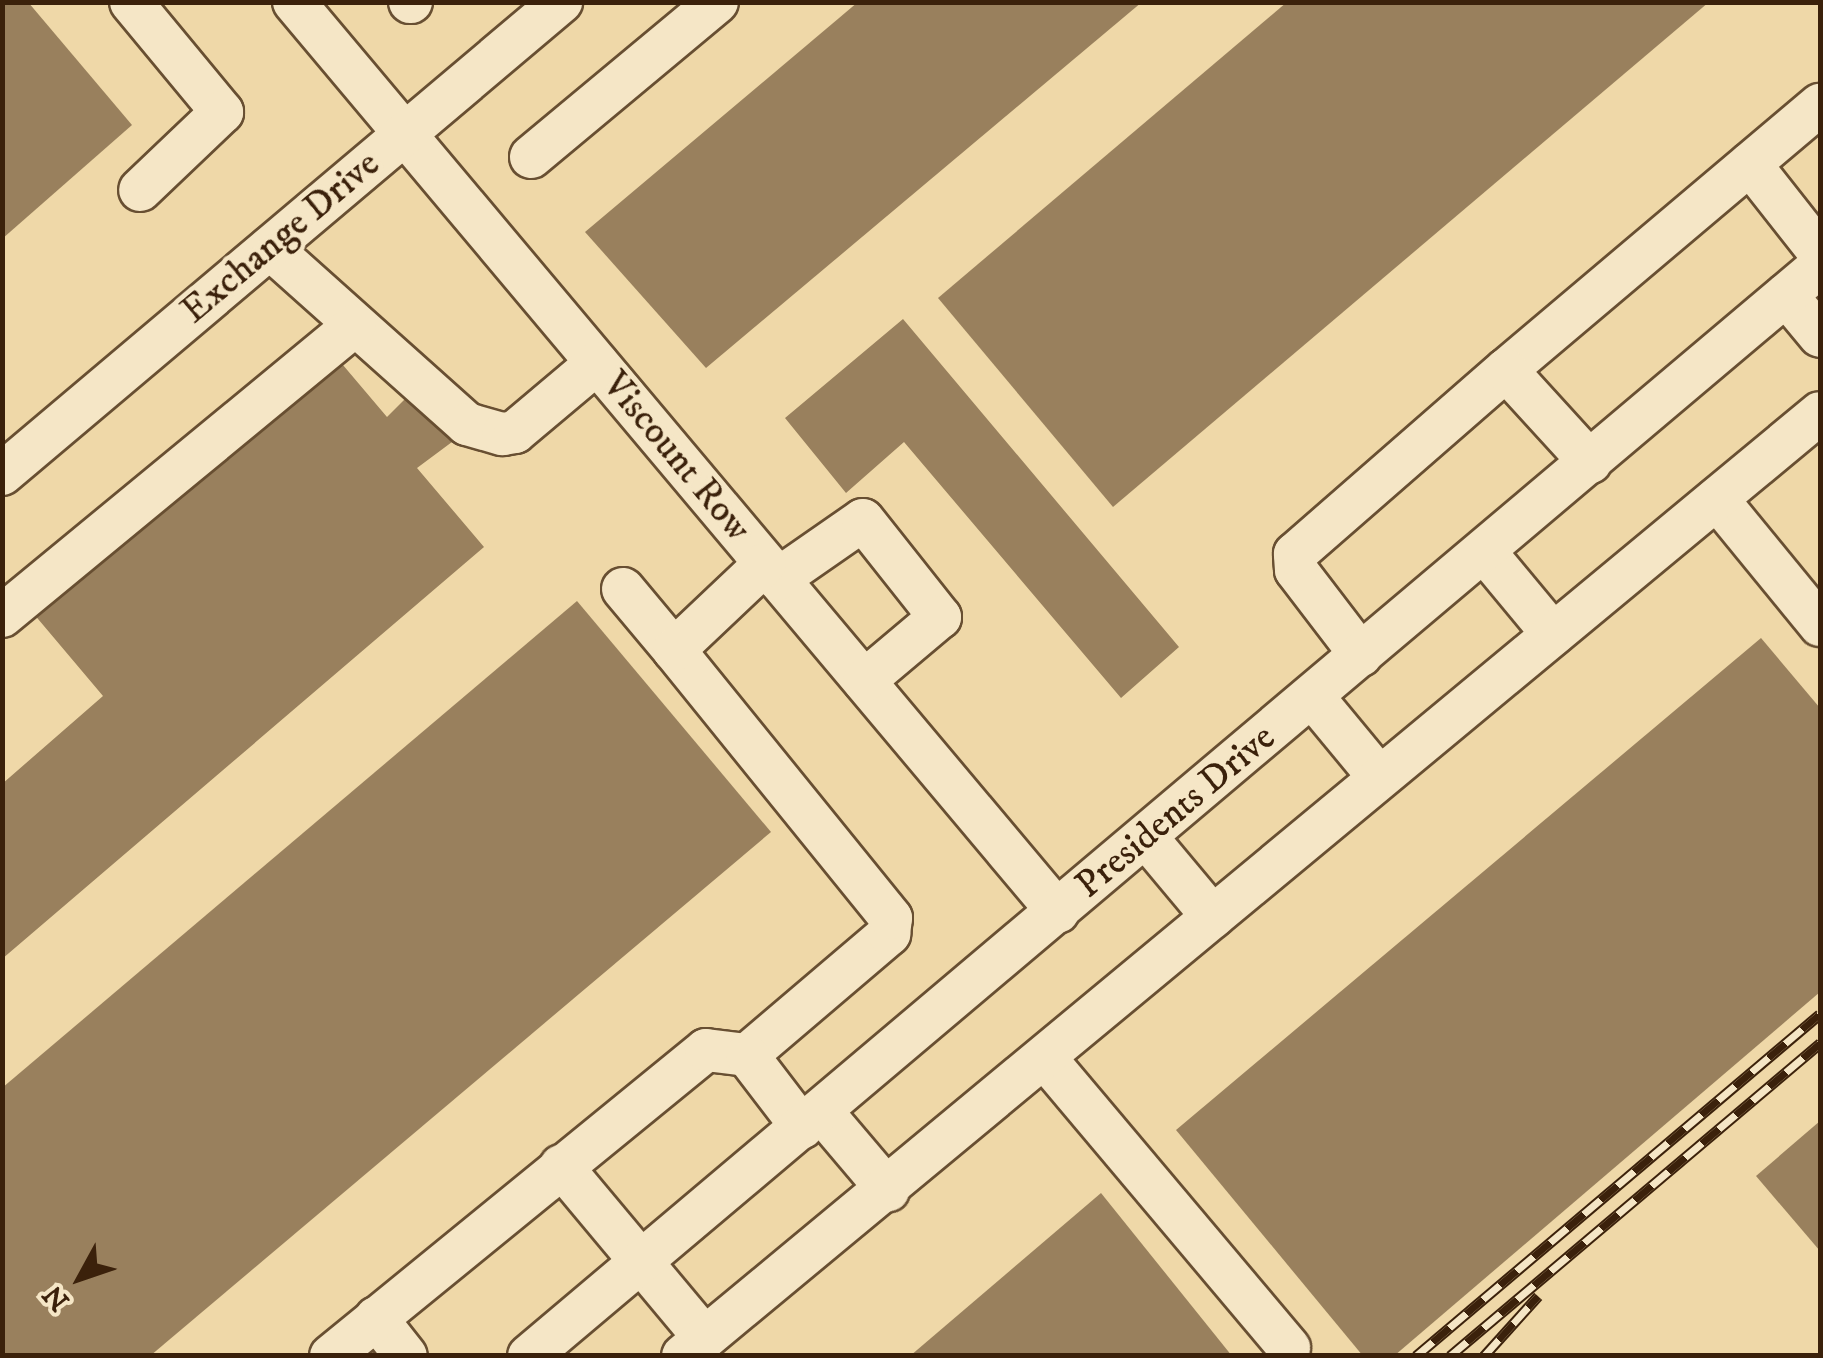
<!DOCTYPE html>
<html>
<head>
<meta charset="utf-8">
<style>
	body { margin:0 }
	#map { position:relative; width:1823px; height:1358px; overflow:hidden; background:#efd8a8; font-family:"IM FELL DW Pica",serif }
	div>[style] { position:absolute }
	.building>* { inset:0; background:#99805d }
	.roads { filter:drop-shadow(2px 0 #684f32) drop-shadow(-2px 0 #684f32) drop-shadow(0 2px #684f32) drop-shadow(0 -2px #684f32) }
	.minor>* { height:42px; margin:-21px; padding:0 21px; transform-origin:21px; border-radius:21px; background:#f5e6c6 }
	.rail>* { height:11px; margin-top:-5.5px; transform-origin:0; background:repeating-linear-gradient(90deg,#f5e6c6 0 22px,#3b210b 0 44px); box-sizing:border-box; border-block:2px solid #3b210b }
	span { translate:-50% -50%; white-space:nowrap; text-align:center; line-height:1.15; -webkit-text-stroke:9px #f5e6c6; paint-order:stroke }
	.street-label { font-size:38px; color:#3b210b }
	.frame { position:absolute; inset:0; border:5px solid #3b210b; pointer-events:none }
	.north { position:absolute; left:30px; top:1228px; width:100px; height:100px; -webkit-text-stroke:8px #f5e6c6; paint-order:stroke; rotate:230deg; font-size:28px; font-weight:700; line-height:40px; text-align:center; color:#3b210b }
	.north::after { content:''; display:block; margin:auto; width:35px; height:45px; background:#3b210b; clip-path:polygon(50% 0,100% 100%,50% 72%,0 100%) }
</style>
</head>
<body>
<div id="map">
	<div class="building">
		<i style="clip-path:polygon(2px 2px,28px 2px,132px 125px,2px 239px)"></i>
		<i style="clip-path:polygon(858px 2px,1142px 2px,706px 368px,585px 232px)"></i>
		<i style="clip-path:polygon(1287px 2px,1709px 2px,1113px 507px,938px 298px)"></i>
		<i style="clip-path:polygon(903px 319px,1179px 647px,1121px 698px,904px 442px,846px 493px,785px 418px)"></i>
		<i style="clip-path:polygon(337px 358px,387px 417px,411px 393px,452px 442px,417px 468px,484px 547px,2px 959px,2px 784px,103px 696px,33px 613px)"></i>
		<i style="clip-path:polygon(577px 601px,771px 832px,150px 1356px,2px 1356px,2px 1088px)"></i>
		<i style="clip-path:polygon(1761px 638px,1820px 708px,1820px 992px,1394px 1356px,1363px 1356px,1176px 1130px)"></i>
		<i style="clip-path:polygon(1820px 1121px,1820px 1251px,1756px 1176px)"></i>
		<i style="clip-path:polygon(1101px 1193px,1232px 1356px,910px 1356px)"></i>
	</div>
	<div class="roads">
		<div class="minor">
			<i style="left:131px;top:2px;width:143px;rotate:50.4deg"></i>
			<i style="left:222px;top:112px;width:113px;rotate:136.4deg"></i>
			<i style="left:294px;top:2px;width:1188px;rotate:49.98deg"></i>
			<i style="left:410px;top:2px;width:1px"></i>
			<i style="left:531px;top:157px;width:242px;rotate:-39.8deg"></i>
			<i style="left:1750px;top:164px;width:113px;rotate:51.8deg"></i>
			<i style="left:270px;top:248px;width:264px;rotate:41.8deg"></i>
			<i style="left:467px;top:424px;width:37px;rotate:16deg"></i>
			<i style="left:503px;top:434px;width:12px;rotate:-9deg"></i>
			<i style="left:515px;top:432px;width:107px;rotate:-40.1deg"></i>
			<i style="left:1786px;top:295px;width:53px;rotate:50.3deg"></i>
			<i style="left:1506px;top:370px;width:411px;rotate:-40.2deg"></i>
			<i style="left:2px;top:474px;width:732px;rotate:-40.18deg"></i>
			<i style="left:1717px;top:499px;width:163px;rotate:50.7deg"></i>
			<i style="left:1484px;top:551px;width:108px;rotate:50.3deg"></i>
			<i style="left:778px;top:579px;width:103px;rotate:-34.8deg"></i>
			<i style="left:863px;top:520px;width:124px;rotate:51.6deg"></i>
			<i style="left:940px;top:617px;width:99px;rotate:139.9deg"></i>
			<i style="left:623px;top:589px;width:80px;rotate:50.1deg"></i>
			<i style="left:2px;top:616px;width:457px;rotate:-39.5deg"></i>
			<i style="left:1361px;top:655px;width:107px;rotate:-127.4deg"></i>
			<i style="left:1296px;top:570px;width:16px;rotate:-94deg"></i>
			<i style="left:1295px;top:554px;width:280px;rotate:-41.1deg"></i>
			<i style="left:1506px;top:370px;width:125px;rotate:47.6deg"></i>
			<i style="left:1312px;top:696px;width:105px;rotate:50.4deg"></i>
			<i style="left:1146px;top:837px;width:104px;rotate:50.1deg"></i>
			<i style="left:747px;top:1055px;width:187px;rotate:-40.4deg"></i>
			<i style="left:889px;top:934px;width:16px;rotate:-83deg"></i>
			<i style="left:891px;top:918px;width:345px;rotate:-129deg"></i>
			<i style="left:674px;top:650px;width:125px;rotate:-43.4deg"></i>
			<i style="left:1045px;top:1058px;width:379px;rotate:49.9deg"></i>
			<i style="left:821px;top:1111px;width:104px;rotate:49.7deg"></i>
			<i style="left:561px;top:1166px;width:223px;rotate:50.1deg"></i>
			<i style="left:376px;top:1318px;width:48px;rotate:51.7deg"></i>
			<i style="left:331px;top:1356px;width:484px;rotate:-39.2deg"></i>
			<i style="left:706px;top:1050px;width:41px;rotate:7deg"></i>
			<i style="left:747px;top:1055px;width:91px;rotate:52.6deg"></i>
			<i style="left:529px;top:1356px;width:1690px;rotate:-40.17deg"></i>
			<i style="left:683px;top:1356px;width:1477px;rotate:-39.67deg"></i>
		</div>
	</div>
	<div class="rail">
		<i style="left:1416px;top:1356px;width:529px;rotate:-40.25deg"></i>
		<i style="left:1450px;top:1356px;width:485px;rotate:-40.2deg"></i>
		<i style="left:1484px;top:1356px;width:81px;rotate:-48deg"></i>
	</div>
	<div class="street-label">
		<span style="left:281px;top:238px;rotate:-40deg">Exchange Drive</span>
		<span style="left:676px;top:457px;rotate:50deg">Viscount Row</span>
		<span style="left:1176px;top:812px;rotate:-40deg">Presidents Drive</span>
	</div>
	<div class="frame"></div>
	<div class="north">N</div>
</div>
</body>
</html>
